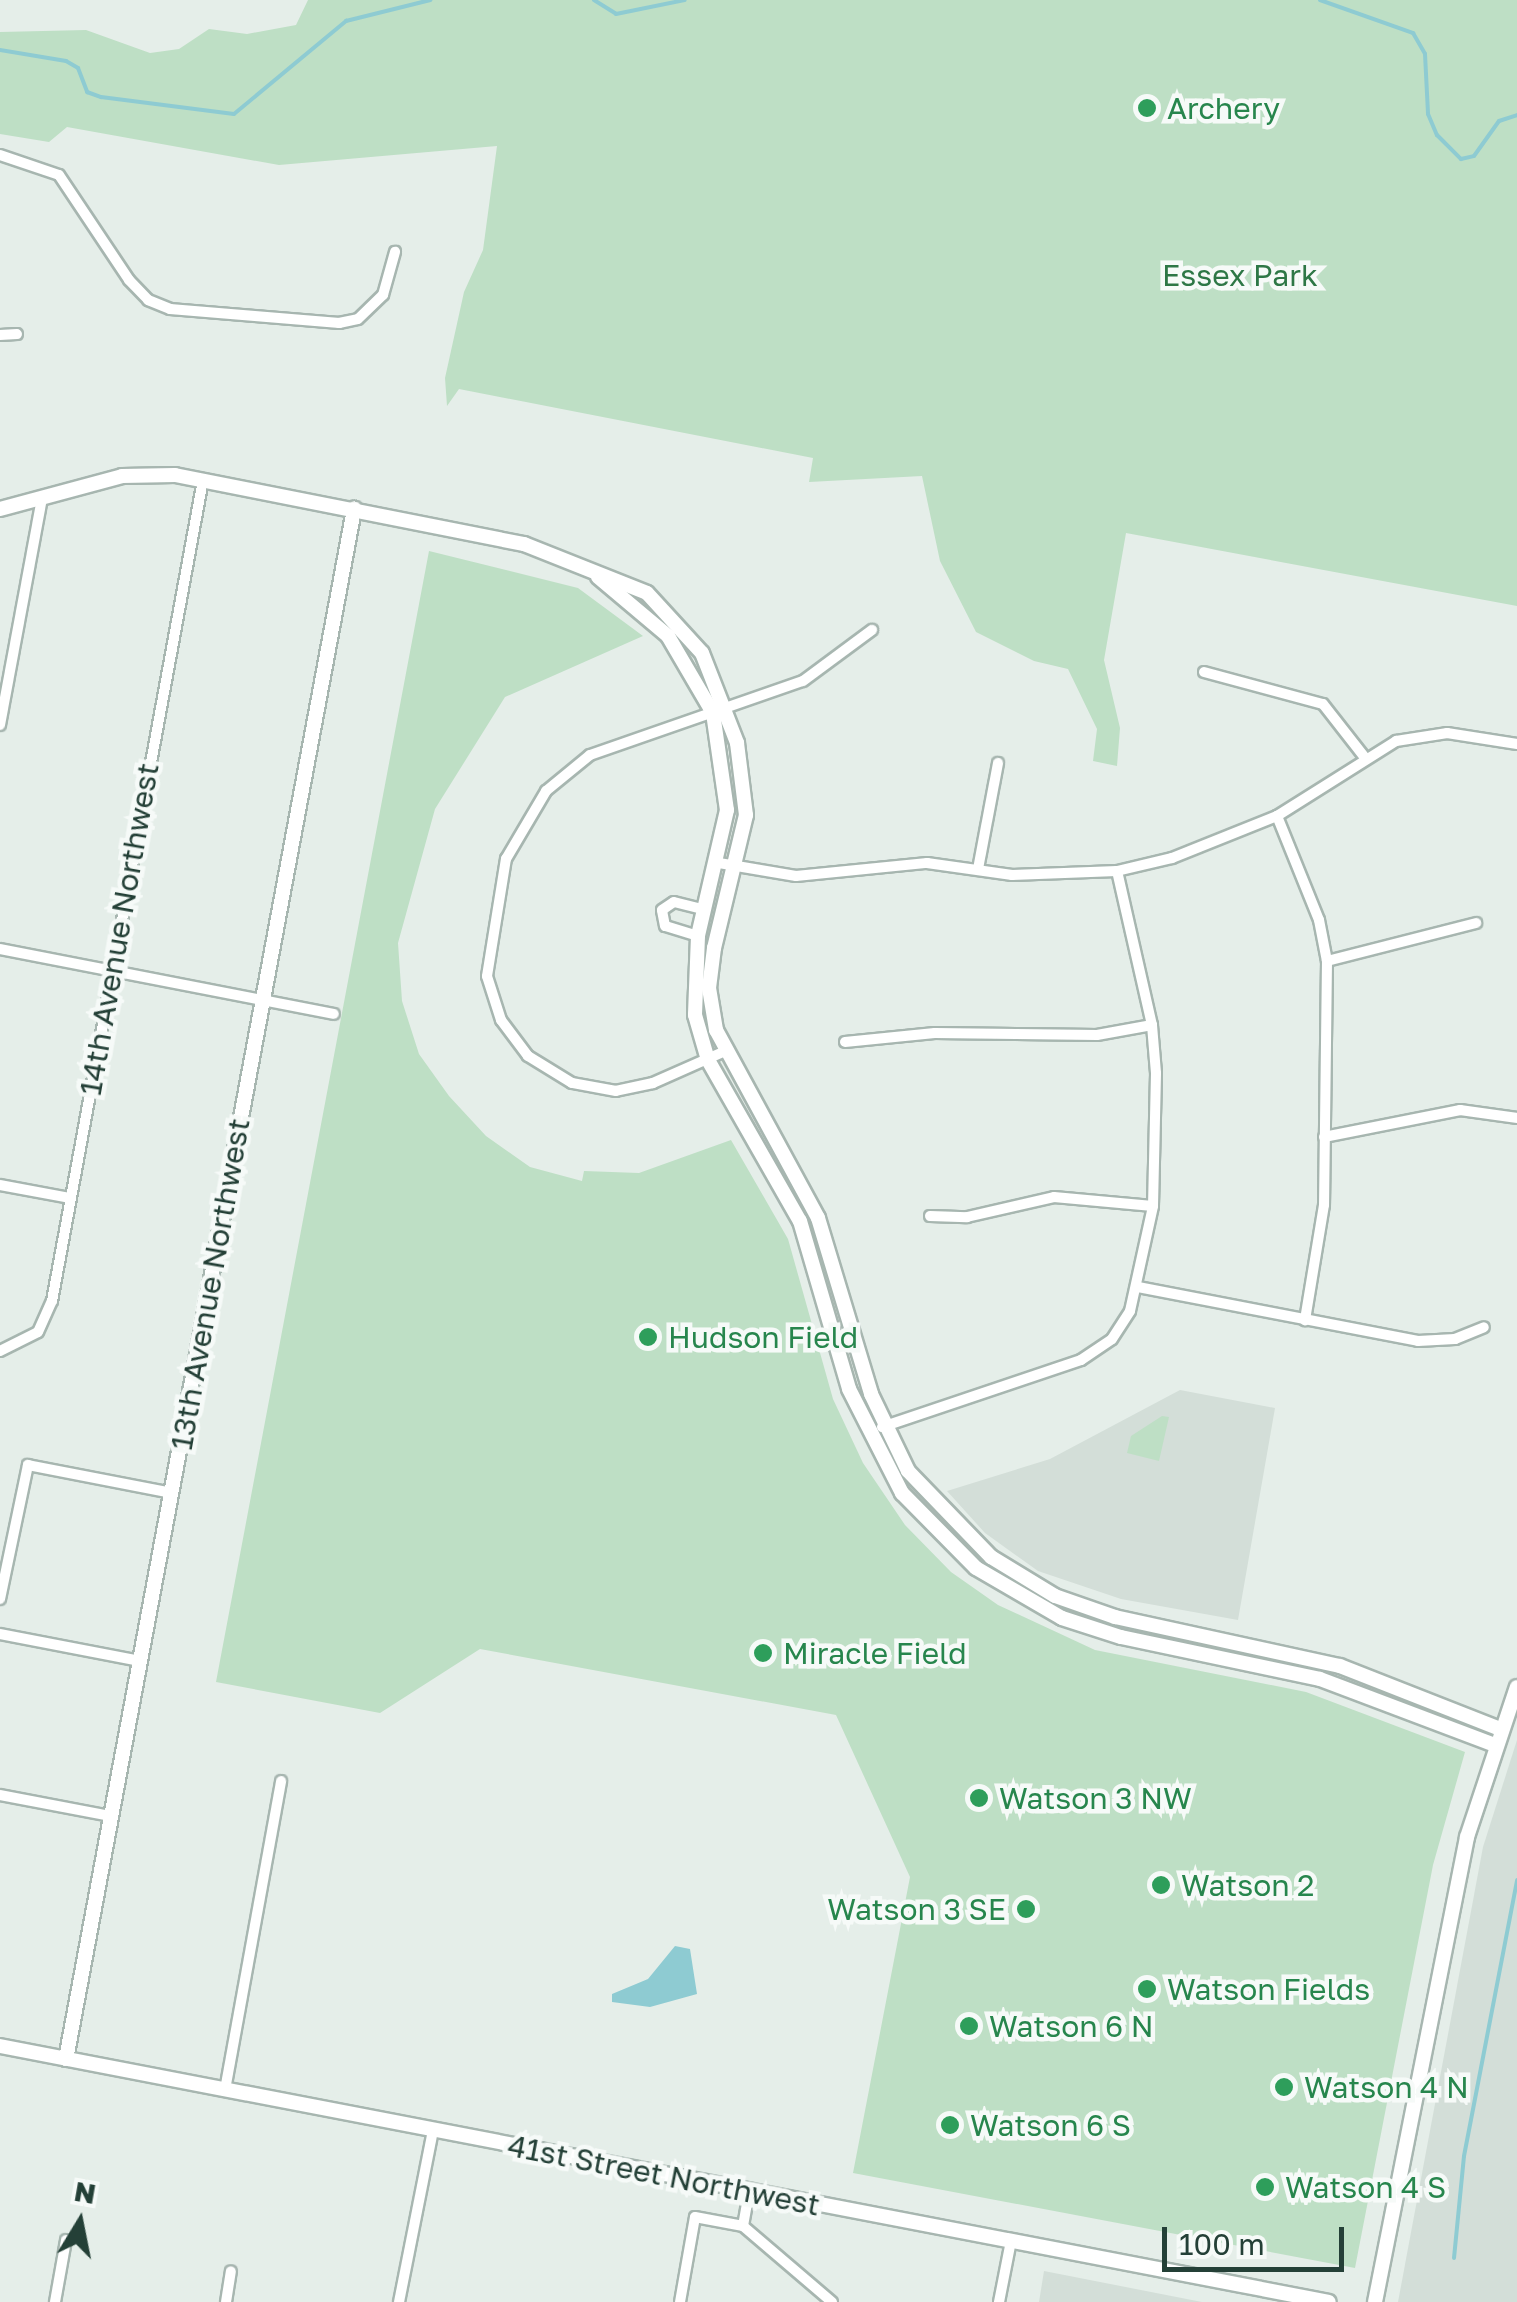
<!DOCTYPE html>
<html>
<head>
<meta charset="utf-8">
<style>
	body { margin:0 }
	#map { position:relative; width:1517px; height:2302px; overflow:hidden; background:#e5eee9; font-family:"Golos Text",sans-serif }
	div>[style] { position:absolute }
	.built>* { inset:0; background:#d3ded8 }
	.green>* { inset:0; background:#bedfc5 }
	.water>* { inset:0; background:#8ecbd2 }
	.stream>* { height:4px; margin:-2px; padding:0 2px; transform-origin:2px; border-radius:2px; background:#8ecbd2 }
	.roads { filter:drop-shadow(2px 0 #a7b6b0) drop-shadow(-2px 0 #a7b6b0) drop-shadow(0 2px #a7b6b0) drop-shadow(0 -2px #a7b6b0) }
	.street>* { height:10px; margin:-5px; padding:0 5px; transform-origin:5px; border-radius:5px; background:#fff }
	.secondary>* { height:14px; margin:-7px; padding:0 7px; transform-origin:7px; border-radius:7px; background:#fff }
	.dots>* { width:28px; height:28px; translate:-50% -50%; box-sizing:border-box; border:5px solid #f6faf8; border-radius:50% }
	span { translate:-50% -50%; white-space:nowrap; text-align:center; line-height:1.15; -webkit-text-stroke:9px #f6faf8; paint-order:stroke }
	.leisure-label { font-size:30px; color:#27864d }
	.left { translate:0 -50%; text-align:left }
	.right { translate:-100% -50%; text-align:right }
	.park-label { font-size:30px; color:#2e7746 }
	.street-label { font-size:30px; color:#244037 }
	.north { position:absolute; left:30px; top:2172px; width:100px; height:100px; -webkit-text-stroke:8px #f6faf8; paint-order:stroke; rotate:10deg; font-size:28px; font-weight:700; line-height:40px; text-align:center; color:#244037 }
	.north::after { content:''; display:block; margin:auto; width:35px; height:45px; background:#244037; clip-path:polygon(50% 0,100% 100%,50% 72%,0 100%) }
	.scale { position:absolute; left:1162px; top:2227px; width:182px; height:45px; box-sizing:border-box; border:5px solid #244037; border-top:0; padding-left:12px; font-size:30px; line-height:35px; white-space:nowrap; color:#244037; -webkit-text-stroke:8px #f6faf8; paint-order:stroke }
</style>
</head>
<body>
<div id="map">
	<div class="built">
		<i style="clip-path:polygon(1180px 1390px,1275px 1408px,1238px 1620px,1121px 1599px,1038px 1571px,985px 1533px,947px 1491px,1050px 1459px)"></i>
		<i style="clip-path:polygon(1517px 1740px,1517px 2302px,1398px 2302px,1483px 1847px)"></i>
		<i style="clip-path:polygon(1044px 2271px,1202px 2302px,1039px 2302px)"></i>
	</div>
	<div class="green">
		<i style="clip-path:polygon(308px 0,1517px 0,1517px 606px,1126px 533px,1104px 660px,1120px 728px,1117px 766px,1093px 761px,1097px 729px,1068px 669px,1034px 661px,976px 632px,940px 561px,922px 476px,809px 482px,813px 458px,459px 389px,447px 406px,445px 378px,464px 292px,483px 250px,497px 146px,279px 165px,67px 127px,49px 142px,0 134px,0 32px,86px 30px,150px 53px,179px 49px,209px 29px,247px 34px,296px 25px)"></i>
		<i style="clip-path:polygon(429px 551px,578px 588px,643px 636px,505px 697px,435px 809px,398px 943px,402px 1001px,419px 1054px,449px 1096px,486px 1136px,530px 1167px,582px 1181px,584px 1171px,639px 1173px,731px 1140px,788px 1239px,833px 1399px,863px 1463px,905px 1525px,951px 1572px,998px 1605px,1095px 1650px,1306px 1692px,1465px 1752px,1433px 1865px,1355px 2268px,853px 2173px,910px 1877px,836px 1715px,480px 1649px,380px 1713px,216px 1682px)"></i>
		<i style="clip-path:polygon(1162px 1416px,1169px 1417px,1159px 1461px,1127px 1453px,1131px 1436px)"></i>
	</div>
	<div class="water">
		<i style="clip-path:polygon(675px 1946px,690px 1949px,697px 1994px,650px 2007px,612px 2002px,612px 1994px,648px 1979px)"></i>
	</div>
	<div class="stream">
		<i style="left:594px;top:0;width:26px;rotate:32deg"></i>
		<i style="left:616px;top:14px;width:70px;rotate:-11.5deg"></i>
		<i style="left:1320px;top:0;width:99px;rotate:19.5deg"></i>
		<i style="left:1413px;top:33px;width:24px;rotate:60deg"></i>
		<i style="left:1425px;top:54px;width:60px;rotate:87.1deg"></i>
		<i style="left:1428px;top:114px;width:23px;rotate:67deg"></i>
		<i style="left:1437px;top:135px;width:34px;rotate:45deg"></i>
		<i style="left:1461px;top:159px;width:13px;rotate:-13deg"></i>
		<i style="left:1474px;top:156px;width:43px;rotate:-54.5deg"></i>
		<i style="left:1499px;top:121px;width:19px;rotate:-18deg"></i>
		<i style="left:0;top:50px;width:67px;rotate:9.5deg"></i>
		<i style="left:66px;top:61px;width:14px;rotate:30deg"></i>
		<i style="left:78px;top:68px;width:26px;rotate:69deg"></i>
		<i style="left:87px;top:92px;width:15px;rotate:20deg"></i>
		<i style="left:101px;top:97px;width:134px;rotate:7.3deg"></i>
		<i style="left:234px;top:114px;width:146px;rotate:-39.7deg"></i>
		<i style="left:346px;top:21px;width:87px;rotate:-14deg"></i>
		<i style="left:1454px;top:2258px;width:102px;rotate:-84.4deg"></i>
		<i style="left:1464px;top:2156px;width:281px;rotate:-79.1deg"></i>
	</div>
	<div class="roads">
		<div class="street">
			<i style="left:0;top:155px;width:62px;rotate:18.7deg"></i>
			<i style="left:59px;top:175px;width:126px;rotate:56.3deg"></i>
			<i style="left:129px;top:280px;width:28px;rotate:46deg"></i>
			<i style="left:148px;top:300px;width:24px;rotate:22deg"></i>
			<i style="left:170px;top:309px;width:170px;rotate:4.7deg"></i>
			<i style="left:339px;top:323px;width:19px;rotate:-12deg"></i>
			<i style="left:358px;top:319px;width:35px;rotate:-44deg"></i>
			<i style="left:383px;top:295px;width:45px;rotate:-74.4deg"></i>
			<i style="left:0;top:335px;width:17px;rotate:-3deg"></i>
			<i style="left:1204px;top:672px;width:123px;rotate:15.1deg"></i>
			<i style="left:1323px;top:704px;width:70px;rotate:52deg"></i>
			<i style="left:0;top:725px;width:231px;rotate:-79.5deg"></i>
			<i style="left:1277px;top:816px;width:112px;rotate:68deg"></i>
			<i style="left:1319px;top:920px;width:42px;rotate:79deg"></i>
			<i style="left:1327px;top:961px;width:244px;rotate:90.7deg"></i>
			<i style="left:1324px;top:1205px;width:117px;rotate:99.4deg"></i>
			<i style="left:719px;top:863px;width:78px;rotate:9.6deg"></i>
			<i style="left:796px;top:876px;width:132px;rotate:-5.7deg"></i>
			<i style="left:927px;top:863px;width:86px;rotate:8deg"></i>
			<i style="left:1012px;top:875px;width:105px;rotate:-2.2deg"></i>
			<i style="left:1117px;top:871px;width:57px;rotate:-13.3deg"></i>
			<i style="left:1172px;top:858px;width:113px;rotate:-21.8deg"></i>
			<i style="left:1277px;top:816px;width:141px;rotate:-32.2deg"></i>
			<i style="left:1396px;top:741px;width:52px;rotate:-8.9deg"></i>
			<i style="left:1447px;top:733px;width:71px;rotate:8.9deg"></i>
			<i style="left:978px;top:869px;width:108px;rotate:-79.3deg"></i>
			<i style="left:698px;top:936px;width:34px;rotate:-163deg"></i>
			<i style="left:665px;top:926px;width:16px;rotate:-101deg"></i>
			<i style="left:662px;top:910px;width:14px;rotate:-34deg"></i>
			<i style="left:674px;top:902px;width:32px;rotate:14deg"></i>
			<i style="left:0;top:949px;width:340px;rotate:11deg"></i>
			<i style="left:1327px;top:961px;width:154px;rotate:-14.3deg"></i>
			<i style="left:845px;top:1042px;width:90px;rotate:-5.7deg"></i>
			<i style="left:935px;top:1033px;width:162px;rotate:0.7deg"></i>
			<i style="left:1097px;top:1035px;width:56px;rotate:-10.3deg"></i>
			<i style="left:723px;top:1052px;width:77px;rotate:156.1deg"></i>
			<i style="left:653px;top:1083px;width:38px;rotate:168deg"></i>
			<i style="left:616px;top:1091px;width:45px;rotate:-169.7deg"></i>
			<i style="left:572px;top:1083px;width:52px;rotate:-148.5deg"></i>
			<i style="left:528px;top:1056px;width:45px;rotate:-126.9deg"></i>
			<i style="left:501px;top:1020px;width:46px;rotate:-107.7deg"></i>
			<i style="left:487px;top:976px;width:119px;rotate:-80.8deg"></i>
			<i style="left:506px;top:859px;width:79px;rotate:-59.5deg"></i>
			<i style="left:546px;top:791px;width:57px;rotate:-39.3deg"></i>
			<i style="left:590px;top:755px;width:225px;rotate:-19.2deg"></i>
			<i style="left:803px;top:681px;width:86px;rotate:-36.5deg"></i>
			<i style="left:1324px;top:1137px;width:139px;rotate:-11.2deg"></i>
			<i style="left:1460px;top:1110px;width:58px;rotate:8deg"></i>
			<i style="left:0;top:1185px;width:71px;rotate:10.5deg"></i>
			<i style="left:930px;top:1216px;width:37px;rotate:2deg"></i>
			<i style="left:967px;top:1217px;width:89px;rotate:-12.9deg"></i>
			<i style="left:1054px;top:1197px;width:99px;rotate:5.2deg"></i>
			<i style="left:1138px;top:1287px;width:285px;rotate:10.9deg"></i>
			<i style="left:1418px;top:1341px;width:37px;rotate:-3deg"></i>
			<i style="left:1455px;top:1339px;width:31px;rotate:-22deg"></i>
			<i style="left:0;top:1351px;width:42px;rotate:-26.6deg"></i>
			<i style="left:38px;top:1332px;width:34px;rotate:-66deg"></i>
			<i style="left:52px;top:1301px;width:835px;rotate:-79.58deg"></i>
			<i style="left:882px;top:1427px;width:210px;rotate:-18.6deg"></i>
			<i style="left:1081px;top:1360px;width:37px;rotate:-34deg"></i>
			<i style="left:1112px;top:1339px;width:33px;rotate:-57deg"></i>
			<i style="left:1130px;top:1311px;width:107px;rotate:-77.6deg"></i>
			<i style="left:1153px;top:1206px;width:133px;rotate:-88.7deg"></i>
			<i style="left:1156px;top:1073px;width:48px;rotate:-94.8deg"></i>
			<i style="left:1152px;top:1025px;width:158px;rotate:-102.8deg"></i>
			<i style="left:0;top:1599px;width:137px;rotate:-78.2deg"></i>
			<i style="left:28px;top:1465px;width:147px;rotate:11deg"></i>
			<i style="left:0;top:1634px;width:143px;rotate:10.9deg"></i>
			<i style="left:0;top:1795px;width:112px;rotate:10.8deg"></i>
			<i style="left:225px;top:2090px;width:314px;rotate:-79.7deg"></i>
			<i style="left:743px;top:2226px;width:35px;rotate:-80deg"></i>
			<i style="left:55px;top:2302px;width:63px;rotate:-79.9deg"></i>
			<i style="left:226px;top:2302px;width:31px;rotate:-81deg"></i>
			<i style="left:399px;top:2302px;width:174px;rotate:-78.8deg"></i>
			<i style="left:680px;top:2302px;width:86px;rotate:-80deg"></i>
			<i style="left:695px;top:2217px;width:49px;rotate:10.6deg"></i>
			<i style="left:743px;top:2226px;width:117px;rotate:40.5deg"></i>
			<i style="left:999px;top:2302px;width:62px;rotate:-78.9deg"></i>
		</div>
		<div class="secondary">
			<i style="left:0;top:509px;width:126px;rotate:-15.1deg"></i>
			<i style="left:122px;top:476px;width:53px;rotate:-1.1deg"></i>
			<i style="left:175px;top:475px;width:356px;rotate:11.2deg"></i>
			<i style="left:524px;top:544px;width:132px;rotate:21.7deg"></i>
			<i style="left:647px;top:593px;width:81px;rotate:47.5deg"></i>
			<i style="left:702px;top:653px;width:97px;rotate:68.7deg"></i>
			<i style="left:737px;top:743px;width:73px;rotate:82.9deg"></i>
			<i style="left:746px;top:815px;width:137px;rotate:103.5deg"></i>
			<i style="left:714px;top:948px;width:40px;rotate:97.1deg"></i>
			<i style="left:709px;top:988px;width:43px;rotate:80.5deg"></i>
			<i style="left:716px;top:1030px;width:214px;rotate:61.5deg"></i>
			<i style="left:818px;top:1218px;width:184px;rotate:73.2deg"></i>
			<i style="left:871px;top:1394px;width:85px;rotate:64.3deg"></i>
			<i style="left:908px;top:1471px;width:120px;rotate:46deg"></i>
			<i style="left:991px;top:1557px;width:75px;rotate:31.4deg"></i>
			<i style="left:1055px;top:1596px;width:64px;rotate:19.3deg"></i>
			<i style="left:1115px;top:1617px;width:230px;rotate:12.3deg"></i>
			<i style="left:1340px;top:1666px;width:172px;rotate:21.5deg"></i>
			<i style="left:598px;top:577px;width:92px;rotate:40.1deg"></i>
			<i style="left:668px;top:636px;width:89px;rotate:59.7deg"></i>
			<i style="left:713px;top:713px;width:98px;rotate:81.8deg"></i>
			<i style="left:727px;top:810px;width:129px;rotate:103deg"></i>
			<i style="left:698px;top:936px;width:79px;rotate:92.2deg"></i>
			<i style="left:695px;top:1015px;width:47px;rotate:73.9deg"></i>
			<i style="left:708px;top:1060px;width:185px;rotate:60.3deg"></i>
			<i style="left:800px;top:1221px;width:175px;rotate:73.7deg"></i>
			<i style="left:849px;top:1389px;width:117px;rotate:63deg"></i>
			<i style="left:902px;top:1493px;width:105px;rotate:45.4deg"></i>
			<i style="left:976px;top:1568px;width:99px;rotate:30.2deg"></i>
			<i style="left:1062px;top:1618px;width:62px;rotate:17.9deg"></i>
			<i style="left:1121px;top:1637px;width:203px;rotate:11.9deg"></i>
			<i style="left:1320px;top:1679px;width:187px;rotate:20.7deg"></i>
			<i style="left:0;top:2046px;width:1353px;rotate:10.9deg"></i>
			<i style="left:66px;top:2059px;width:1577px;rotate:-79.47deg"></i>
			<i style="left:1375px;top:2302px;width:474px;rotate:-78.8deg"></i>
			<i style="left:1467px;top:1837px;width:158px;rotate:-71.6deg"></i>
		</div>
	</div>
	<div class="dots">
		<i style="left:1147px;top:108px;background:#2e9e5b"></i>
		<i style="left:648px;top:1337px;background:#2e9e5b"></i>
		<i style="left:763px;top:1653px;background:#2e9e5b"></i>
		<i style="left:979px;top:1798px;background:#2e9e5b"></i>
		<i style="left:1161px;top:1885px;background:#2e9e5b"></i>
		<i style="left:1026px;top:1909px;background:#2e9e5b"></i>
		<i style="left:1147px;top:1989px;background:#2e9e5b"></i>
		<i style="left:969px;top:2026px;background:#2e9e5b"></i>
		<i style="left:1284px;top:2087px;background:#2e9e5b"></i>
		<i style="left:950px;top:2125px;background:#2e9e5b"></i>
		<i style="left:1265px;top:2187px;background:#2e9e5b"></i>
	</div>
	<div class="leisure-label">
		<span class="left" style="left:1167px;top:108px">Archery</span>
		<span class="left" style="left:668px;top:1337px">Hudson Field</span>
		<span class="left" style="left:783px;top:1653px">Miracle Field</span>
		<span class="left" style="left:999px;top:1798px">Watson 3 NW</span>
		<span class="left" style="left:1181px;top:1885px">Watson 2</span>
		<span class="right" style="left:1006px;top:1909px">Watson 3 SE</span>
		<span class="left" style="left:1167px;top:1989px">Watson Fields</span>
		<span class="left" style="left:989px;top:2026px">Watson 6 N</span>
		<span class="left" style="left:1304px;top:2087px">Watson 4 N</span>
		<span class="left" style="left:970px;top:2125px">Watson 6 S</span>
		<span class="left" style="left:1285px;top:2187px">Watson 4 S</span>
	</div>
	<div class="park-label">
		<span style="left:1240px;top:275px">Essex Park</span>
	</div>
	<div class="street-label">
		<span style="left:119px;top:929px;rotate:-80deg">14th Avenue Northwest</span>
		<span style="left:210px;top:1284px;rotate:-80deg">13th Avenue Northwest</span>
		<span style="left:664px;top:2175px;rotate:11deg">41st Street Northwest</span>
	</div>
	<div class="north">N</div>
	<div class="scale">100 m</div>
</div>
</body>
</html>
